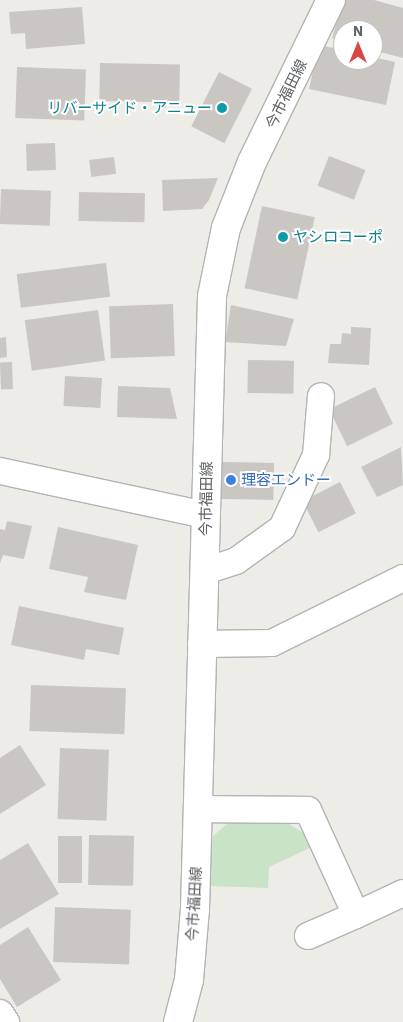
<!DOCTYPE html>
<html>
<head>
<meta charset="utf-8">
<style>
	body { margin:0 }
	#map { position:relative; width:403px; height:1022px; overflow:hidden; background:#eeece7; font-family:"IBM Plex Sans","Noto Sans JP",sans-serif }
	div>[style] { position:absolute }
	.green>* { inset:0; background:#c8e3c6 }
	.building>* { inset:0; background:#cac7c3; transform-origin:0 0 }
	.roads { filter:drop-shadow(1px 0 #b1b4b7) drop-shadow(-1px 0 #b1b4b7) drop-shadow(0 1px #b1b4b7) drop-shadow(0 -1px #b1b4b7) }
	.minor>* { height:26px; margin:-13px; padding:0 13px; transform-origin:13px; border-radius:13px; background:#fff }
	.secondary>* { height:28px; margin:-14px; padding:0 14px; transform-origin:14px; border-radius:14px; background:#fff }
	.dots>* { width:14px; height:14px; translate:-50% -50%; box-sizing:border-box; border:2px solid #fff; border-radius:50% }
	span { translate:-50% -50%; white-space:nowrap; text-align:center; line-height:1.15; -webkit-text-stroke:4px #fff; paint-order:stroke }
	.street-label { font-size:15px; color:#5e6265 }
	.culture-label { font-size:15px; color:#0d838f }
	.right { translate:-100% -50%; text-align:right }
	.left { translate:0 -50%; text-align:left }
	.shop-label { font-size:15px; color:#366cbe }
	.north { position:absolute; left:333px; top:20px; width:50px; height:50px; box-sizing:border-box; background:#fff; border:1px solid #bfc0c1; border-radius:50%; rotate:0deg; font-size:14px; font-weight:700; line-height:20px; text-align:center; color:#5e6265 }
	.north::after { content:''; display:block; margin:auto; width:18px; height:22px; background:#d64745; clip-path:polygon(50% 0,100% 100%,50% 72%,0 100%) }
</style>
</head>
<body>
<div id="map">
	<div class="green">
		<i style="clip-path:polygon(284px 821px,305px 834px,312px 847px,269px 867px,268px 888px,209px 886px,211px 838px,228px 823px)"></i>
	</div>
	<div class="building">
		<i style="clip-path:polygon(343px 0,374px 0,403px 8px,403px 58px,373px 50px,373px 30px,343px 30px,343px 42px,332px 38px)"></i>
		<i style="clip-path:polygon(82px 7px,85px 44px,26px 49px,25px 33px,11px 34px,9px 12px)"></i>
		<i style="clip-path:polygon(319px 45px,343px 50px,343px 60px,373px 60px,373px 57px,395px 62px,386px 105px,309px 89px)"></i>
		<i style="left:100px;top:63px;width:80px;height:38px;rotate:1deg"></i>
		<i style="left:17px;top:67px;width:69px;height:51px;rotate:2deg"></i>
		<i style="left:219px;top:72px;width:37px;height:61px;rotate:27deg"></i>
		<i style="left:55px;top:143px;width:27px;height:29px;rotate:88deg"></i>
		<i style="left:329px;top:156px;width:39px;height:32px;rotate:21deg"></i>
		<i style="left:114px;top:157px;width:17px;height:25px;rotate:83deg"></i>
		<i style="clip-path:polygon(218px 178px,209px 200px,202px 209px,163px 211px,162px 180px)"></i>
		<i style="left:1px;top:189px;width:50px;height:35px;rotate:2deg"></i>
		<i style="left:79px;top:192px;width:66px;height:29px;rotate:1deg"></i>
		<i style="left:262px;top:206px;width:54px;height:84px;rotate:12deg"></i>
		<i style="left:106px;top:263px;width:34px;height:90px;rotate:83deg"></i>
		<i style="left:173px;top:304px;width:52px;height:64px;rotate:88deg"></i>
		<i style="clip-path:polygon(231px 305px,294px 319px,286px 346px,225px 342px)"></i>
		<i style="left:98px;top:310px;width:51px;height:74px;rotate:82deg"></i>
		<i style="clip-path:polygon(351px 327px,371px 328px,369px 365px,328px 363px,330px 344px,341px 344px,342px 333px,351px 334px)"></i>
		<i style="clip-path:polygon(6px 337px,7px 357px,0 358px,0 338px)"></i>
		<i style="left:248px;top:360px;width:46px;height:33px;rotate:1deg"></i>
		<i style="left:12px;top:362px;width:27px;height:12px;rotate:88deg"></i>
		<i style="left:65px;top:376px;width:37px;height:30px;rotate:3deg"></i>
		<i style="clip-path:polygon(118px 386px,170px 388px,177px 419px,117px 417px)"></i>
		<i style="left:375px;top:387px;width:41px;height:51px;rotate:64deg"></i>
		<i style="clip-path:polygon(401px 447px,403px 485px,377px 497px,361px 467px)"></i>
		<i style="left:222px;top:462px;width:52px;height:37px;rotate:1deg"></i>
		<i style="left:340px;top:482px;width:35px;height:42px;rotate:63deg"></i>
		<i style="clip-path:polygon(7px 521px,32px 526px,24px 559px,3px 555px,0 563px,0 529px,5px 530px)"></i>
		<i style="clip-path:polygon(58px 527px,138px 545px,126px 600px,84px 592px,88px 577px,49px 569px)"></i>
		<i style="clip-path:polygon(19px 606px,124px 628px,119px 655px,86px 649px,84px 660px,11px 645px)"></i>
		<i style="left:31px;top:685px;width:95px;height:46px;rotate:2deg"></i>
		<i style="clip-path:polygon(20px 745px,46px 785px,0 814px,0 758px)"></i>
		<i style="left:60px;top:748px;width:49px;height:71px;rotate:2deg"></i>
		<i style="left:89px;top:835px;width:45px;height:50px;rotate:1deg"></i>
		<i style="left:58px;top:836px;width:24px;height:47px"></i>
		<i style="clip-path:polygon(28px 843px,59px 894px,0 929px,0 860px)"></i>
		<i style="left:55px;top:907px;width:76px;height:55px;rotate:2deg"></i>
		<i style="clip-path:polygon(28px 927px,61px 980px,17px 1007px,0 979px,0 945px)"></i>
	</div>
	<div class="roads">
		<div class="minor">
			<i style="left:0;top:471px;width:210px;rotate:12.1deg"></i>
			<i style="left:205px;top:571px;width:33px;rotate:-18deg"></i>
			<i style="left:236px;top:561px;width:57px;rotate:-35.7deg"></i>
			<i style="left:282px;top:528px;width:81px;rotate:-65deg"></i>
			<i style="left:316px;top:455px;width:59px;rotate:-85.2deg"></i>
			<i style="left:201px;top:644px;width:71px;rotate:-0.8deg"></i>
			<i style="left:272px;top:643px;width:146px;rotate:-26.4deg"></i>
			<i style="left:198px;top:809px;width:110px;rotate:0.5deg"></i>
			<i style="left:308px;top:810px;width:115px;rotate:65.4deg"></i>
			<i style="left:356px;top:915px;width:52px;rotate:-25.1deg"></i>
			<i style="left:308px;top:936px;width:52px;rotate:-23.6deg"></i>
			<i style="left:0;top:1013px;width:11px;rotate:56deg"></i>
		</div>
		<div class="secondary">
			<i style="left:178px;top:1022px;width:43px;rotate:-75.3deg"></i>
			<i style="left:189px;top:980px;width:71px;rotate:-85.2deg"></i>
			<i style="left:195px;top:909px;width:613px;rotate:-88.41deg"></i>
			<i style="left:212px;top:296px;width:69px;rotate:-78.4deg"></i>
			<i style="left:226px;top:228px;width:71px;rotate:-68.5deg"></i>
			<i style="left:252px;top:162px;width:180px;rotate:-64deg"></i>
		</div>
	</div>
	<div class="dots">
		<i style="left:222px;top:108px;background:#0f9aa8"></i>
		<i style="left:283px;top:237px;background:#0f9aa8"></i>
		<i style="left:231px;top:480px;background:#3f7fe0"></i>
	</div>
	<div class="street-label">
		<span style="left:286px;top:94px;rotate:-64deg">今市福田線</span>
		<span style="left:206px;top:499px;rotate:-89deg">今市福田線</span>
		<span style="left:194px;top:904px;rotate:-87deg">今市福田線</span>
	</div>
	<div class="culture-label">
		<span class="right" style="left:212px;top:108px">リバーサイド・アニュー</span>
		<span class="left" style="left:293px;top:237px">ヤシロコーポ</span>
	</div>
	<div class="shop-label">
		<span class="left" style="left:241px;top:480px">理容エンドー</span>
	</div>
	<div class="north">N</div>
</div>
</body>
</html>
